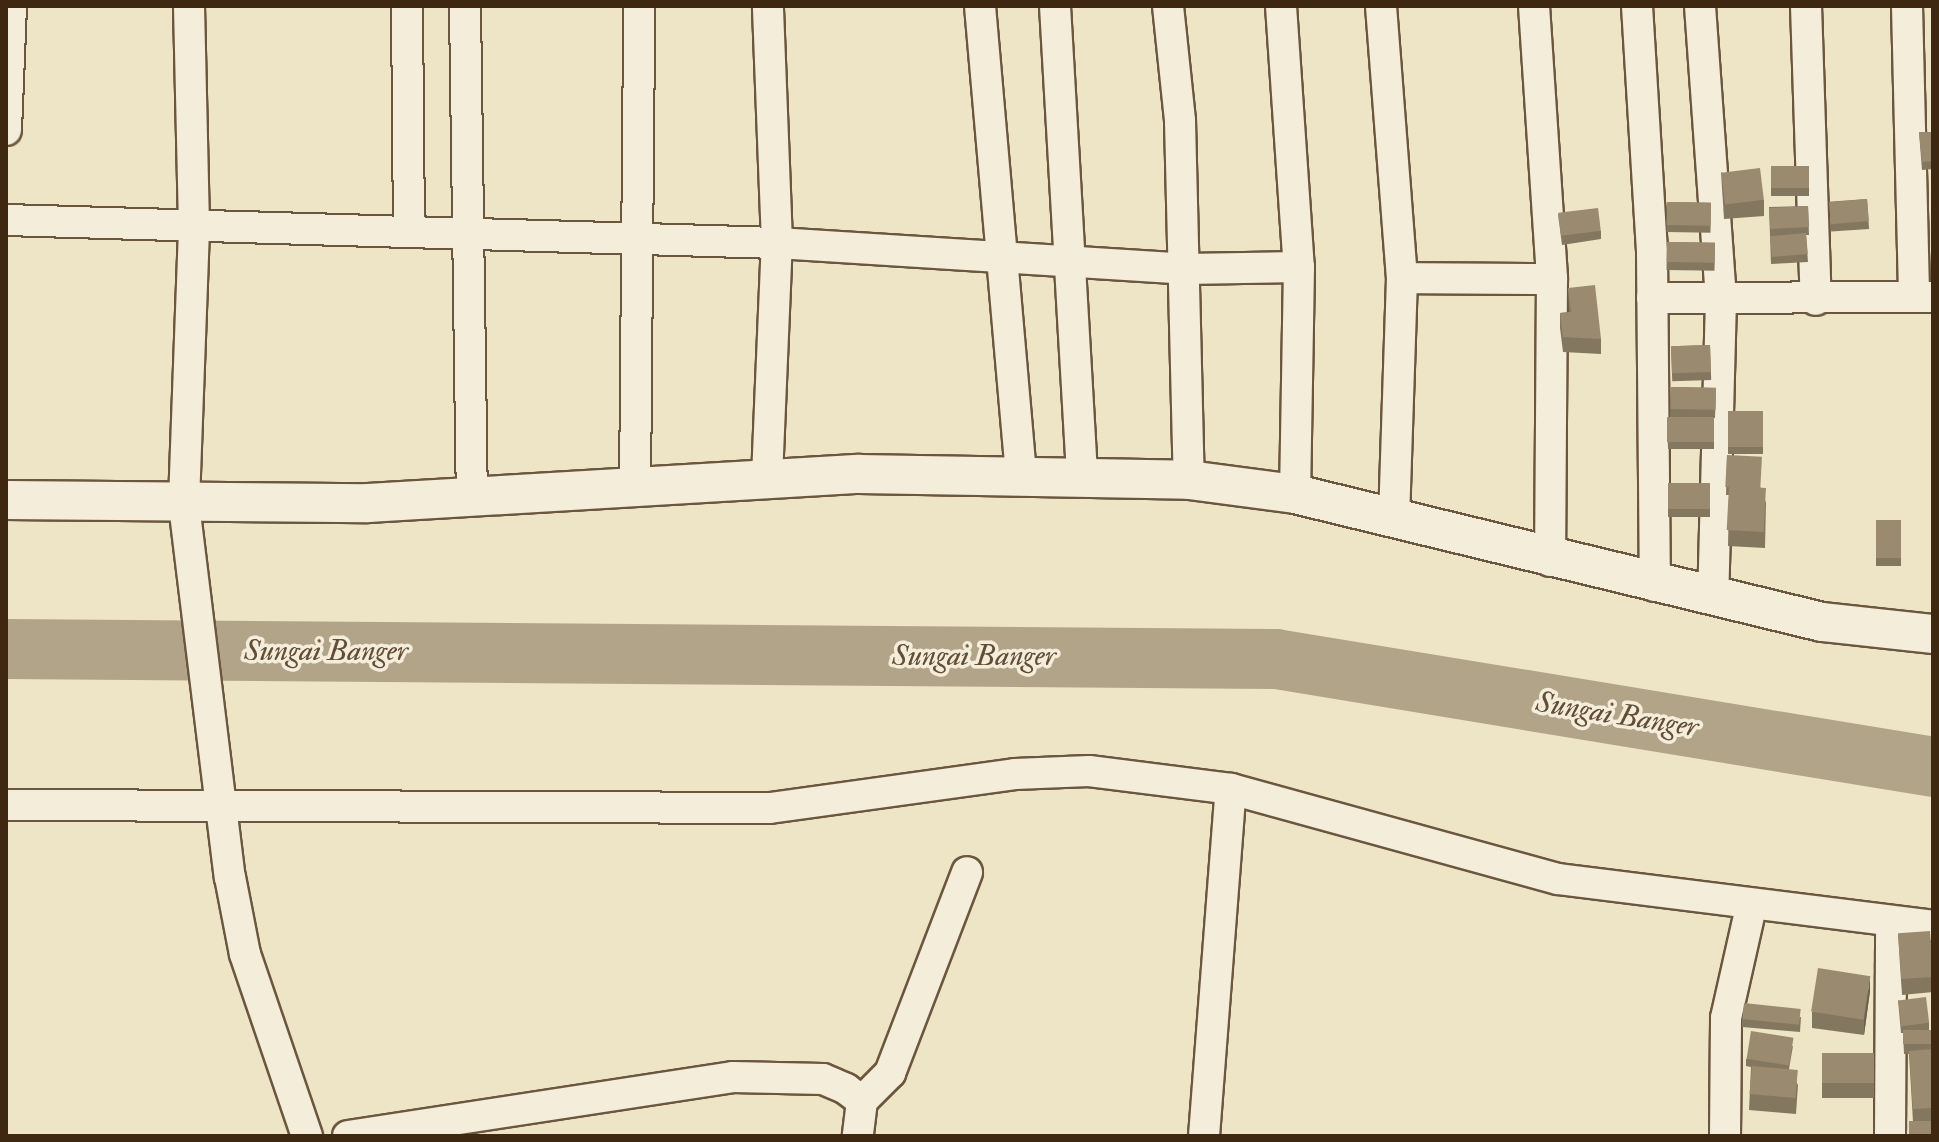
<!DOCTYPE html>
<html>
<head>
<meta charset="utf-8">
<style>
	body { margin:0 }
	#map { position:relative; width:1939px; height:1142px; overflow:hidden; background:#eee4c6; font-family:"IM FELL Double Pica",serif }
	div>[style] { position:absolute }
	.river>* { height:60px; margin:-30px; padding:0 30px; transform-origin:30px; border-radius:30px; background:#b2a489 }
	.roads { filter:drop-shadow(2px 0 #6b573f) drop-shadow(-2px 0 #6b573f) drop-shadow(0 2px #6b573f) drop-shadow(0 -2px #6b573f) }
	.minor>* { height:30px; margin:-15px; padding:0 15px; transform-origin:15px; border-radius:15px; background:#f4edda }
	.tertiary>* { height:38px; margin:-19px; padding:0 19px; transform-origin:19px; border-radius:19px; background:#f4edda }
	.wall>* { inset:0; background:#847760; transform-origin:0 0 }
	.shaded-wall>* { inset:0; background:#6c614e }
	.building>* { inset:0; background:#9a8a70; transform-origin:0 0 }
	span { translate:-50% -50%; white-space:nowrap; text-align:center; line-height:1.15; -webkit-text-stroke:7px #f4edda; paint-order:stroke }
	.water-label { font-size:30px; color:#624d36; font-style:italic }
	.frame { position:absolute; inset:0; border:8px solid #3f2812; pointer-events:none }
</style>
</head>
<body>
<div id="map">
	<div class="river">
		<i style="left:6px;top:649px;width:1270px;rotate:0.45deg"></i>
		<i style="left:1276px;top:659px;width:666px;rotate:9.33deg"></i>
	</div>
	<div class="roads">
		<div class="minor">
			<i style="left:189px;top:6px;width:223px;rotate:88.7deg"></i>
			<i style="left:194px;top:229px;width:276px;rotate:92.1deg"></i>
			<i style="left:184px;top:505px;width:375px;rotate:83deg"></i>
			<i style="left:230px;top:877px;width:78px;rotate:79deg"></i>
			<i style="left:245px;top:954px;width:192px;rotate:71.2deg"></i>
			<i style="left:407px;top:6px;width:224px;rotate:89.5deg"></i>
			<i style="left:465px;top:6px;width:494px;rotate:89.2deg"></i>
			<i style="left:980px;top:6px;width:469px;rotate:85deg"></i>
			<i style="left:1055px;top:6px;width:468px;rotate:86.7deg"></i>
			<i style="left:1168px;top:6px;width:116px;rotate:84deg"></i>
			<i style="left:1180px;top:121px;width:359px;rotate:88.6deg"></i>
			<i style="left:1281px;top:6px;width:262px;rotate:86.1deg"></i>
			<i style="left:1299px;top:267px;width:227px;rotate:91deg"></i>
			<i style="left:1381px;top:6px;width:273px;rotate:85.6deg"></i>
			<i style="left:1402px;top:278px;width:240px;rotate:91.9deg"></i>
			<i style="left:1534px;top:6px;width:274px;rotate:86.2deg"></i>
			<i style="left:1552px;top:279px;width:282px;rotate:90.4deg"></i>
			<i style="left:1637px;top:6px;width:247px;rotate:86.5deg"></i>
			<i style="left:1652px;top:253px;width:333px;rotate:89.5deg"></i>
			<i style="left:1700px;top:6px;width:294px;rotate:85.9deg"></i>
			<i style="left:1721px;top:299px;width:297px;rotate:91.5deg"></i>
			<i style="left:1806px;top:6px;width:294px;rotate:88.1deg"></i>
			<i style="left:1907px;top:6px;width:289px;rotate:88.6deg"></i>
			<i style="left:6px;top:130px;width:124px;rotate:-87.7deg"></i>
			<i style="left:6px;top:220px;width:771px;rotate:1.71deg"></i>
			<i style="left:777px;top:243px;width:409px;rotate:3.6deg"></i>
			<i style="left:1185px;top:269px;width:114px;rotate:-1deg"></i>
			<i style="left:1402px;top:278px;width:150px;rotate:0.4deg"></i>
			<i style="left:1652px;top:298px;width:281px;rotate:-0.2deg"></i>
			<i style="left:767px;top:478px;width:235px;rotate:-87.6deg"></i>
			<i style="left:777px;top:243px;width:237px;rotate:-92.2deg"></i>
			<i style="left:635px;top:491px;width:485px;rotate:-89.5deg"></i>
			<i style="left:6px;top:805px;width:764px;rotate:0.22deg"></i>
			<i style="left:770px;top:808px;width:247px;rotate:-7.9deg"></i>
			<i style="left:1015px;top:774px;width:74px;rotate:-2.3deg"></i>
			<i style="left:1089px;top:771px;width:143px;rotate:7.2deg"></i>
			<i style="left:1231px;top:789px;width:339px;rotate:15.4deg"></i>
			<i style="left:1558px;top:879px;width:378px;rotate:7.1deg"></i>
			<i style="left:862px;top:1101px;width:40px;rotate:-45deg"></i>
			<i style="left:890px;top:1073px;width:215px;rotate:-69deg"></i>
			<i style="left:348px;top:1136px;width:389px;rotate:-8.7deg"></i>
			<i style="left:733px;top:1077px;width:90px;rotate:1.3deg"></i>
			<i style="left:823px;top:1079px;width:25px;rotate:23deg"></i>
			<i style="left:846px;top:1089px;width:20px;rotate:37deg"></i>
			<i style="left:862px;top:1101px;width:35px;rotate:97deg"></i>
			<i style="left:1204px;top:1136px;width:348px;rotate:-85.6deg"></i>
			<i style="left:1725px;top:1136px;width:118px;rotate:-89.5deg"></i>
			<i style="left:1726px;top:1018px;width:114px;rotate:-77.3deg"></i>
			<i style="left:1890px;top:1136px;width:212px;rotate:-89.7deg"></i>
		</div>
		<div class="tertiary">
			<i style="left:6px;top:500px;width:362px;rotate:0.5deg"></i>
			<i style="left:368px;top:503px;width:492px;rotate:-3.4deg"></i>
			<i style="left:859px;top:474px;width:330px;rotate:1deg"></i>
			<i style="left:1189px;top:480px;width:107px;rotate:7.5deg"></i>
			<i style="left:1295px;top:494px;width:542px;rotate:13.65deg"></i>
			<i style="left:1822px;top:622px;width:112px;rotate:6.2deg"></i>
		</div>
	</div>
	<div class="wall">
		<i style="clip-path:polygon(1919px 132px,1933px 132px,1933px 169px,1922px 170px)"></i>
		<i style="left:1771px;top:166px;width:38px;height:30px"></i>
		<i style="clip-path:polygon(1721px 172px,1764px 200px,1764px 216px,1724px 219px)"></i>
		<i style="left:1867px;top:199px;width:30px;height:38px;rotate:86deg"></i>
		<i style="left:1667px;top:202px;width:44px;height:30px;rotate:1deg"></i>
		<i style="clip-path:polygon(1808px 206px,1809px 235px,1806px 235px,1808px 262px,1771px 264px,1769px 207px)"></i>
		<i style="clip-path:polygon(1558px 214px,1601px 231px,1601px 239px,1562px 245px)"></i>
		<i style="left:1667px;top:242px;width:48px;height:28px;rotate:1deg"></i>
		<i style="clip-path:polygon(1568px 288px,1601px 339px,1601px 354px,1563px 352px,1560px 328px,1560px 313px,1569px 312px)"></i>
		<i style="left:1710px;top:345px;width:35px;height:39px;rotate:88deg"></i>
		<i style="clip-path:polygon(1671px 387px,1716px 388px,1715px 418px,1714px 418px,1714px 449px,1668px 449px,1667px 417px,1670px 417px)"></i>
		<i style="left:1728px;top:411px;width:35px;height:43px"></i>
		<i style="clip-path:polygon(1727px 455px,1761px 488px,1766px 503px,1765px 548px,1728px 546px,1729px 495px,1726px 495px)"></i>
		<i style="left:1668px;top:483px;width:42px;height:34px"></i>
		<i style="left:1876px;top:520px;width:25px;height:46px"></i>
		<i style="clip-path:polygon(1898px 934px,1933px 968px,1933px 992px,1902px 995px)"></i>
		<i style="clip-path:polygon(1870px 991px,1864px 1035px,1812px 1028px,1812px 1012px)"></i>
		<i style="clip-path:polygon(1898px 1000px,1929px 1023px,1929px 1030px,1933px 1030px,1933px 1136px,1913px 1122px,1909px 1054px,1904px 1054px,1903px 1033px,1901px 1033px)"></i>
		<i style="clip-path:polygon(1801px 1017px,1800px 1032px,1742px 1027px,1742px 1019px)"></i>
		<i style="clip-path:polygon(1793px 1046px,1789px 1069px,1798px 1085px,1796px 1114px,1749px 1110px,1751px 1067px,1746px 1066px,1746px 1059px)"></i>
		<i style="left:1822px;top:1053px;width:52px;height:45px"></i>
	</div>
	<div class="shaded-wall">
		<i style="clip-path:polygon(1870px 976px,1870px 991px,1864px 1035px,1864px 1020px)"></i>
	</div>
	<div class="building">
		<i style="clip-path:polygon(1919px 132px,1933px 132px,1933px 161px,1922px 162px)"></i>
		<i style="left:1771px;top:166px;width:38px;height:22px"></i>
		<i style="left:1760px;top:168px;width:32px;height:39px;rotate:83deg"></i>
		<i style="left:1867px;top:199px;width:22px;height:38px;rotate:85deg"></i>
		<i style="left:1667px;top:202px;width:44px;height:23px;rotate:1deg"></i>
		<i style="left:1808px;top:206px;width:21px;height:39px;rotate:87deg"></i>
		<i style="left:1598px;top:208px;width:23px;height:40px;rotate:83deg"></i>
		<i style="left:1806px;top:233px;width:21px;height:36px;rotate:85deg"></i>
		<i style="left:1667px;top:242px;width:48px;height:20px;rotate:1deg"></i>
		<i style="clip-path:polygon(1595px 285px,1601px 339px,1563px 337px,1560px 313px,1571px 312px,1568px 288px)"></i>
		<i style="left:1710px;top:345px;width:27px;height:39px;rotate:88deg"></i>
		<i style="left:1671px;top:387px;width:45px;height:22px;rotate:1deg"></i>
		<i style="left:1728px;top:411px;width:35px;height:36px"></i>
		<i style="left:1667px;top:417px;width:47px;height:25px"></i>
		<i style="left:1727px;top:455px;width:35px;height:32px;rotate:3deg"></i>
		<i style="left:1668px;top:483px;width:42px;height:26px"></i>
		<i style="left:1729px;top:486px;width:37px;height:44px;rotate:3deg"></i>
		<i style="left:1876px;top:520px;width:25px;height:38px"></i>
		<i style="left:1930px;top:931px;width:46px;height:32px;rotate:86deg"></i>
		<i style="left:1818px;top:968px;width:53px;height:44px;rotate:9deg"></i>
		<i style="left:1926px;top:997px;width:26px;height:28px;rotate:83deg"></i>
		<i style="left:1744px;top:1003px;width:57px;height:16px;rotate:6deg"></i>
		<i style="left:1933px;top:1030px;width:14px;height:30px;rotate:90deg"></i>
		<i style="left:1751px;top:1031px;width:43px;height:28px;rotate:9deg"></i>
		<i style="clip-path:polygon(1933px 1049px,1933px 1108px,1913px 1109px,1909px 1051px)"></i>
		<i style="left:1822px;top:1053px;width:52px;height:30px"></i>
		<i style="left:1752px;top:1066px;width:46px;height:28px;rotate:5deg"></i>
		<i style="left:1933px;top:1121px;width:15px;height:24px;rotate:90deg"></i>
	</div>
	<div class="water-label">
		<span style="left:326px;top:651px">Sungai Banger</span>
		<span style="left:974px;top:656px">Sungai Banger</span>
		<span style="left:1617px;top:715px;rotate:9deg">Sungai Banger</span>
	</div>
	<div class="frame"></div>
</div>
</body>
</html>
